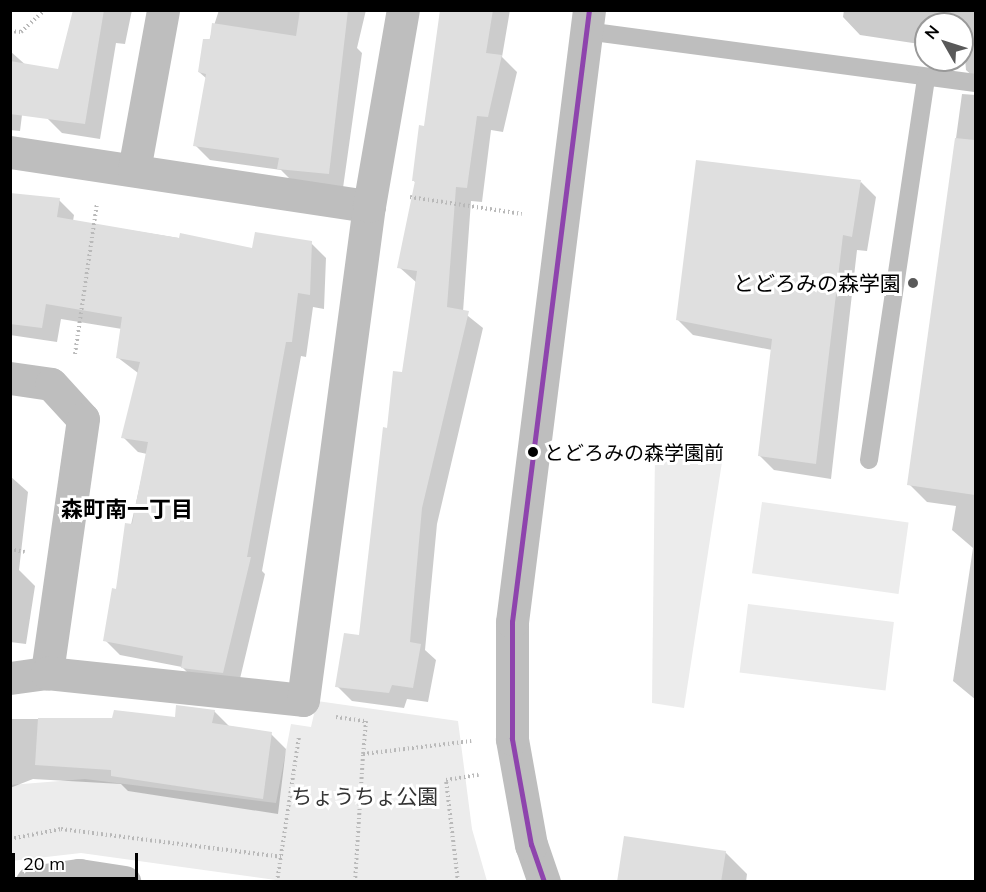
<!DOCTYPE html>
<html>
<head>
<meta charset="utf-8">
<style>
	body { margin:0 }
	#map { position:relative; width:986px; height:892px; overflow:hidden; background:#fff; font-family:Mulish,"Noto Sans JP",sans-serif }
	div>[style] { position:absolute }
	.green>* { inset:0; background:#ececec; transform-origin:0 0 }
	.shadow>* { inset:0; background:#0003 }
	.building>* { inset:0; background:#dfdfdf }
	.path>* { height:4px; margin-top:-2px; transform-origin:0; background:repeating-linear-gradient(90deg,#b9b9b9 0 1.5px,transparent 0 4.5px) }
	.service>* { height:18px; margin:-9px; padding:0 9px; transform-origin:9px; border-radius:9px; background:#bebebe }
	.minor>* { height:33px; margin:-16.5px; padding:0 16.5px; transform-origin:16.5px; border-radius:16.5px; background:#bebebe }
	.tertiary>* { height:33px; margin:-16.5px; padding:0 16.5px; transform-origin:16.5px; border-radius:16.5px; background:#bebebe }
	.bus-1>* { height:4.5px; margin:-2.25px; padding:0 2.25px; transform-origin:2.25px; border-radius:2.25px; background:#8e44ad }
	.dots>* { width:16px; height:16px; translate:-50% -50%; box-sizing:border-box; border:3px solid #fff; border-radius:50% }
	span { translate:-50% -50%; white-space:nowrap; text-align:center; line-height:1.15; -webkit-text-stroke:6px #fff; paint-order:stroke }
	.bus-label { font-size:20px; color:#000 }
	.left { translate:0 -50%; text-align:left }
	.poi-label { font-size:21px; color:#000 }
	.right { translate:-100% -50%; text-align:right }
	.park-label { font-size:21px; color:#333 }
	.neighbourhood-label { font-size:22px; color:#000; font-weight:700 }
	.frame { position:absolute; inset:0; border:12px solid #000; pointer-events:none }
	.north { position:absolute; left:914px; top:12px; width:60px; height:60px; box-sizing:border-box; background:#fff; border:2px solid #999; border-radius:50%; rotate:309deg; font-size:16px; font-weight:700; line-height:24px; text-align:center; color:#000 }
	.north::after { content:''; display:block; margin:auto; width:21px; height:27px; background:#595959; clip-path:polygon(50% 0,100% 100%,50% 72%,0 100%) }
	.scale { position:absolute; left:12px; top:853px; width:126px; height:27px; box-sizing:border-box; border:3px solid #000; border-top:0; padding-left:8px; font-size:18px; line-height:21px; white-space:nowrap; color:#000; -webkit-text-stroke:4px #fff; paint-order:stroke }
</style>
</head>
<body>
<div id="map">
	<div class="green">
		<i style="clip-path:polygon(655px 453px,722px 462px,684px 708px,652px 703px)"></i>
		<i style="left:762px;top:502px;width:148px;height:72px;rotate:8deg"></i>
		<i style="left:748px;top:604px;width:147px;height:69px;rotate:7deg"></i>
		<i style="clip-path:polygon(317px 701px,458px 721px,472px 829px,487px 881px,283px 881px,81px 853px,11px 861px,10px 785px,85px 779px,276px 803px,291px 724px,311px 727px)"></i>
	</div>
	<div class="shadow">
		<i style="clip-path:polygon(75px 10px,132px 10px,125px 44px,116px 43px,100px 139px,62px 133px,47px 118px)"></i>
		<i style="clip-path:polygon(219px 10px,366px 10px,357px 48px,362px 53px,343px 188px,294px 183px,281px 170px,210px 160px,195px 145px,207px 79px,199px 72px)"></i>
		<i style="clip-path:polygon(441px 10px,510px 10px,502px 57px,517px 72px,503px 132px,491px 130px,482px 202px,471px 201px,463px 312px,483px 328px,437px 524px,425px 650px,436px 660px,428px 702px,407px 699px,404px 708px,352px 701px,337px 686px,360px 637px,388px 430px,404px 373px,417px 283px,399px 267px,416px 183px,413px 180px,425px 127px)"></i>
		<i style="clip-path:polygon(844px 10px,976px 10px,976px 79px,966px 70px,962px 24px,926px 24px,926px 45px,860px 35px,843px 17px)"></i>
		<i style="clip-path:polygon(10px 51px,28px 67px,20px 131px,10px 130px)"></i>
		<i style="clip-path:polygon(962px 94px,976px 95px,976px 700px,953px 681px,973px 548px,952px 530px,956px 506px,927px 502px,909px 484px)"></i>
		<i style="clip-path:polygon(861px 182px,876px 197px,867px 251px,857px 250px,831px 479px,774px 470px,759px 455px,772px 350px,693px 335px,678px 320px)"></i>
		<i style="clip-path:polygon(59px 200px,74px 215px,73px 221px,253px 250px,311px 243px,326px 258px,324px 309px,313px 307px,306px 357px,301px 356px,262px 571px,265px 574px,238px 687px,198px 683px,182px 667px,120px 655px,105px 640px,147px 454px,138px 452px,123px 437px,138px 373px,117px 357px,122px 329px,61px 319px,57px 342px,10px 335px,10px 208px)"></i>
		<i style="clip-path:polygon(10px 476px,28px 492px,19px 570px,35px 586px,26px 644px,10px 642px)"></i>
		<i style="clip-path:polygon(214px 711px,229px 726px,271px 734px,286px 749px,278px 814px,128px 791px,121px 784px,33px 779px,10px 788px,10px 719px,176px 719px)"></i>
		<i style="clip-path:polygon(725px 852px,747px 874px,746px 882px,618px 882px)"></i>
	</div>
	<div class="building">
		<i style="clip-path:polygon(73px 10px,104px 10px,85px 124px,10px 114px,10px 61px,58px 69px)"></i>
		<i style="clip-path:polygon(300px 10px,348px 10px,329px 174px,277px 169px,279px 158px,193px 146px,206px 74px,198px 72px,203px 39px,210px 39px,212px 23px,296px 36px)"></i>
		<i style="clip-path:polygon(440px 10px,493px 10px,486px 53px,502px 55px,488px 117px,477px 116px,467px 188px,456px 187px,447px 307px,469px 311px,422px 508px,410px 642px,421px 644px,413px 688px,392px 685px,389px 693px,335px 687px,344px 633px,359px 635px,383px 427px,387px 428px,393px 371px,402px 372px,417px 271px,397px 268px,415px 181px,412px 181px,419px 125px,424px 126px)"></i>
		<i style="clip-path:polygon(955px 138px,975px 140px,975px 495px,907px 485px)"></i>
		<i style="clip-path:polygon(696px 160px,861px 180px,852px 237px,843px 235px,816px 464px,758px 456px,772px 339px,676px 320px)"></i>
		<i style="clip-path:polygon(10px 193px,60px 198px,57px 217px,179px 238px,180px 233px,252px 248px,255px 232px,312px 241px,310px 295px,298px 293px,292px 342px,286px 342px,247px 557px,251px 557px,223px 673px,181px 668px,183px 656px,103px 641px,112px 588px,116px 589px,125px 523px,132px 524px,148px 442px,121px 438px,140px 362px,116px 358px,122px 317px,46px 304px,42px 328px,10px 324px)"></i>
		<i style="clip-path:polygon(176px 705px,215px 710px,212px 723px,272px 732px,263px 799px,111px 776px,111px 770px,35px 765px,38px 718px,112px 718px,114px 710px,175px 717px)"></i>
		<i style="clip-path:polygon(624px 836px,726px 851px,721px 882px,617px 882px)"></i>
	</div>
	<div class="path">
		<i style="left:10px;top:31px;width:11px;rotate:5deg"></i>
		<i style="left:21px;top:32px;width:33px;rotate:-43deg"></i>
		<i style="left:410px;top:197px;width:113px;rotate:8.6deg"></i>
		<i style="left:75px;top:354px;width:152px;rotate:-81.7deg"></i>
		<i style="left:10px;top:549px;width:15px;rotate:11deg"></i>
		<i style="left:336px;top:717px;width:30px;rotate:8deg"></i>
		<i style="left:366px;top:721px;width:33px;rotate:95deg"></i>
		<i style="left:363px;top:754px;width:109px;rotate:-6.9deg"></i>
		<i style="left:10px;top:839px;width:52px;rotate:-11.1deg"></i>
		<i style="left:61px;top:829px;width:224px;rotate:7.2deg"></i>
		<i style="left:277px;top:882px;width:147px;rotate:-81.4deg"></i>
		<i style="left:355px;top:882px;width:128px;rotate:-86.4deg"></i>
		<i style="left:458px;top:882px;width:103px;rotate:-96.7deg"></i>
		<i style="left:446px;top:780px;width:33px;rotate:-9deg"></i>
	</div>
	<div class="service">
		<i style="left:586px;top:31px;width:393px;rotate:7.6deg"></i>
		<i style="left:869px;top:460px;width:387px;rotate:-81.5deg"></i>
	</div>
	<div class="minor">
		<i style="left:10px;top:152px;width:363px;rotate:8.6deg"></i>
		<i style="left:134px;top:170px;width:163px;rotate:-79.7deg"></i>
		<i style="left:10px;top:378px;width:41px;rotate:8.3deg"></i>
		<i style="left:51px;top:384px;width:47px;rotate:47.6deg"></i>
		<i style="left:83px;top:419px;width:257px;rotate:98.1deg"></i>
		<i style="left:10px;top:678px;width:37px;rotate:-8deg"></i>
		<i style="left:47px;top:673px;width:257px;rotate:6deg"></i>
		<i style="left:303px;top:700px;width:498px;rotate:-82.4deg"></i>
		<i style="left:369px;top:206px;width:199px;rotate:-80.2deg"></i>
		<i style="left:32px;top:882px;width:48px;rotate:-8.5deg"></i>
		<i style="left:79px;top:875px;width:46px;rotate:8.8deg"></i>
	</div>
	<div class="tertiary">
		<i style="left:544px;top:882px;width:39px;rotate:-109deg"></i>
		<i style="left:531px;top:845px;width:108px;rotate:-100.2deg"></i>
		<i style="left:512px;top:739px;width:117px;rotate:-90deg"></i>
		<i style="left:512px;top:622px;width:617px;rotate:-82.83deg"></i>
	</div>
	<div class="bus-1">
		<i style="left:544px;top:882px;width:39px;rotate:-109deg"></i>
		<i style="left:531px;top:845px;width:108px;rotate:-100.2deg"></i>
		<i style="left:512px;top:739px;width:117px;rotate:-90deg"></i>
		<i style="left:512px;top:622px;width:617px;rotate:-82.83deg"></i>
	</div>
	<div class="dots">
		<i style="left:913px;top:283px;background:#595959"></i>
		<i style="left:533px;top:452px;background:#000"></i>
	</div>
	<div class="bus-label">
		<span class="left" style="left:544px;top:452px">とどろみの森学園前</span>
	</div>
	<div class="poi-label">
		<span class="right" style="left:901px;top:283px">とどろみの森学園</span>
	</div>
	<div class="park-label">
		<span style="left:365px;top:796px">ちょうちょ公園</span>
	</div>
	<div class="neighbourhood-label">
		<span style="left:127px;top:510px">森町南一丁目</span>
	</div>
	<div class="frame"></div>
	<div class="north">N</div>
	<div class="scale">20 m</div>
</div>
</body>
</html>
